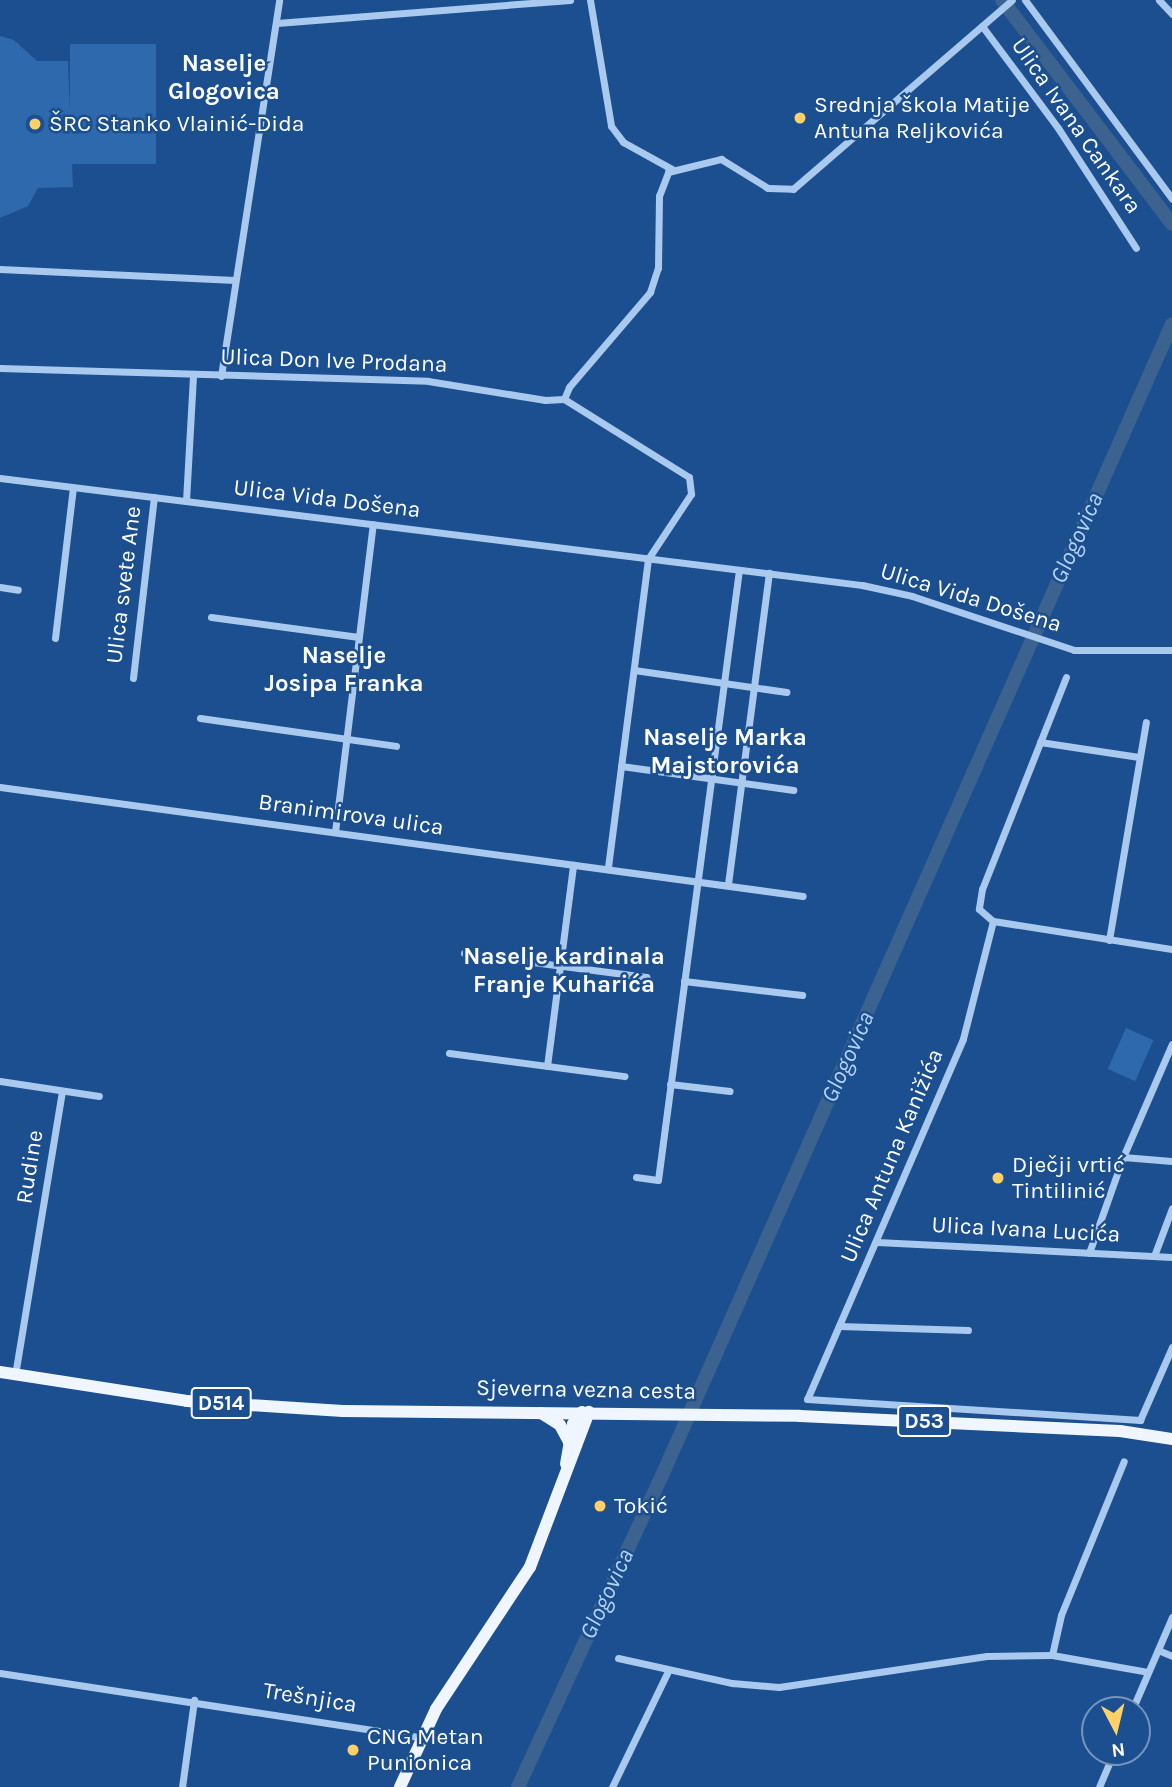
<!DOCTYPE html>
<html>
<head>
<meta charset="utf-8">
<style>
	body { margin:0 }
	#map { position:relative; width:1172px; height:1787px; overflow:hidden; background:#1b4f8f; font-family:Karla,sans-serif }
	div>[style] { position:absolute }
	.green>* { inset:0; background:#2e69ad; transform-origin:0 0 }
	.river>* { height:14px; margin:-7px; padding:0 7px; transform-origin:7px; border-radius:7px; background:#3c6290 }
	.street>* { height:7px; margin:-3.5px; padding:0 3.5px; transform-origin:3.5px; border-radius:3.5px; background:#a9c9ee }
	.primary>* { height:12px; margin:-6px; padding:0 6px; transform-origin:6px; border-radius:6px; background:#f0f6ff }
	.dots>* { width:19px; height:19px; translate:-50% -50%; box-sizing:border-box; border:4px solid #1b4f8f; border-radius:50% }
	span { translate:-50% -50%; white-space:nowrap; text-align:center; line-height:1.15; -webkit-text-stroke:5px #1b4f8f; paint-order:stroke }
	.shield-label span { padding:2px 5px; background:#1b4f8f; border:2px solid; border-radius:5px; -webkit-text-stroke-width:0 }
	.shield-label { font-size:21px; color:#fff; font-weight:700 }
	.poi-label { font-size:23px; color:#fff }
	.left { translate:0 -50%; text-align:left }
	.street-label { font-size:23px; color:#fff }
	.neighbourhood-label { font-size:24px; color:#fff; font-weight:700 }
	.water-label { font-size:24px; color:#b5d3f5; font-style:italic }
	.north { position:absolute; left:1081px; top:1696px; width:70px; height:70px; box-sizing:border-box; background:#1b4f8f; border:2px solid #7695bc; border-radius:50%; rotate:173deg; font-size:19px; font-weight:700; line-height:28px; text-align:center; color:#fff }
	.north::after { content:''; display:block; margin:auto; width:24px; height:32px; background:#ffd166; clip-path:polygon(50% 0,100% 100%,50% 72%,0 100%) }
</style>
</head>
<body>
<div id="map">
	<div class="green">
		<i style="clip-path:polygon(0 36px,14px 40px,37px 61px,68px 61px,73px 187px,38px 188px,28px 206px,0 218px)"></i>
		<i style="left:156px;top:44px;width:120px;height:86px;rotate:90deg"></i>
		<i style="left:1126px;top:1028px;width:30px;height:45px;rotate:24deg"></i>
	</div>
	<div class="river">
		<i style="left:1002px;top:0;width:281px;rotate:52.8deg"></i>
		<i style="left:518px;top:1787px;width:338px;rotate:-65.2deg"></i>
		<i style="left:660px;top:1480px;width:1264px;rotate:-66.11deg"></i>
	</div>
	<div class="street">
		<i style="left:590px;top:0;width:128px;rotate:80.5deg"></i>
		<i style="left:611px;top:126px;width:20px;rotate:53deg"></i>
		<i style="left:623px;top:142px;width:56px;rotate:28.9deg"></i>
		<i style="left:1025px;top:0;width:247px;rotate:53.5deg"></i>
		<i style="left:1159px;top:0;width:19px;rotate:47deg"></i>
		<i style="left:277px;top:23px;width:294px;rotate:-4.5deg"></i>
		<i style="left:982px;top:26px;width:127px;rotate:53.3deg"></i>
		<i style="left:1058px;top:128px;width:143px;rotate:57deg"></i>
		<i style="left:0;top:269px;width:235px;rotate:2.7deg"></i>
		<i style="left:0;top:368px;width:428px;rotate:1.7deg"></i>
		<i style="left:428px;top:381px;width:119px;rotate:9.2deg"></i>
		<i style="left:545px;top:400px;width:19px;rotate:-3deg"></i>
		<i style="left:564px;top:399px;width:147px;rotate:32deg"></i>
		<i style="left:689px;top:477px;width:17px;rotate:83deg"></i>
		<i style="left:691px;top:494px;width:78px;rotate:123.5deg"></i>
		<i style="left:648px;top:559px;width:313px;rotate:97.4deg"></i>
		<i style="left:221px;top:376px;width:380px;rotate:-81.2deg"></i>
		<i style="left:564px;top:399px;width:13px;rotate:-67deg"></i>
		<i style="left:569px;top:387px;width:125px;rotate:-49.5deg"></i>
		<i style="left:650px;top:292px;width:25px;rotate:-72deg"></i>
		<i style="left:658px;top:268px;width:72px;rotate:-89.2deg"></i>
		<i style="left:659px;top:196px;width:26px;rotate:-69deg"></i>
		<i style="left:668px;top:172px;width:55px;rotate:-13.8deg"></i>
		<i style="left:721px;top:159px;width:55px;rotate:31.7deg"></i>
		<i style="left:768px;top:188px;width:25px;rotate:2deg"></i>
		<i style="left:793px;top:189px;width:289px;rotate:-40.8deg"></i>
		<i style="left:0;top:478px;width:869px;rotate:7.08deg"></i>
		<i style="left:862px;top:585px;width:51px;rotate:12.4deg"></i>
		<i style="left:912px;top:596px;width:171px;rotate:18.4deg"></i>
		<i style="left:1074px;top:650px;width:98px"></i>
		<i style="left:186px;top:501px;width:126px;rotate:-86.8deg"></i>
		<i style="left:0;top:587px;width:18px;rotate:9deg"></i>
		<i style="left:211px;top:617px;width:149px;rotate:7.7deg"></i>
		<i style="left:55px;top:638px;width:151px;rotate:-83.2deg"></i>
		<i style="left:634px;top:670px;width:154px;rotate:8.2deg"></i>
		<i style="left:1066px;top:677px;width:228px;rotate:111.6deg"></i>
		<i style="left:982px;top:889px;width:20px;rotate:99deg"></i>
		<i style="left:979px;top:909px;width:18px;rotate:41deg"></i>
		<i style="left:993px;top:921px;width:181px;rotate:8.9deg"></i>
		<i style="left:133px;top:678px;width:182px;rotate:-83.4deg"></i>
		<i style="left:200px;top:718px;width:198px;rotate:8.1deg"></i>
		<i style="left:1040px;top:742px;width:100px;rotate:8.6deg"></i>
		<i style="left:621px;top:766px;width:174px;rotate:7.9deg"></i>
		<i style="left:0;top:787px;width:810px;rotate:7.73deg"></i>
		<i style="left:335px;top:832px;width:310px;rotate:-83deg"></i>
		<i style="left:728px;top:884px;width:314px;rotate:-82.5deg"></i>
		<i style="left:993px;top:921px;width:122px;rotate:104.3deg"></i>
		<i style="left:963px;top:1039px;width:392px;rotate:113.4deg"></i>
		<i style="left:807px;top:1399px;width:334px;rotate:3.6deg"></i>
		<i style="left:1140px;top:1420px;width:80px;rotate:-66.3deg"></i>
		<i style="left:1109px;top:940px;width:221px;rotate:-80.4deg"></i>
		<i style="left:464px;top:953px;width:184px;rotate:7.5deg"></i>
		<i style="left:684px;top:981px;width:119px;rotate:6.8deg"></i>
		<i style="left:449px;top:1053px;width:177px;rotate:7.5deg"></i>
		<i style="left:547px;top:1066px;width:203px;rotate:-82.6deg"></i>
		<i style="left:0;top:1081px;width:100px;rotate:8.6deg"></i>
		<i style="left:670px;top:1084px;width:60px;rotate:6.7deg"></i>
		<i style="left:1123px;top:1157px;width:49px;rotate:4.7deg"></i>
		<i style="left:636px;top:1177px;width:22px;rotate:8deg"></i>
		<i style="left:658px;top:1180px;width:615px;rotate:-82.44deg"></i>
		<i style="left:877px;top:1242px;width:295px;rotate:2.9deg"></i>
		<i style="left:1089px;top:1253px;width:102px;rotate:-70.5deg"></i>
		<i style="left:1123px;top:1157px;width:123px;rotate:-66.6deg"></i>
		<i style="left:1154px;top:1256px;width:51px;rotate:-69.4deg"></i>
		<i style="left:839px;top:1326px;width:129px;rotate:1.8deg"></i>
		<i style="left:15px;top:1375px;width:288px;rotate:-80.6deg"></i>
		<i style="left:1158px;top:1650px;width:15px;rotate:23deg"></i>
		<i style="left:1052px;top:1655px;width:41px;rotate:-77.3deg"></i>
		<i style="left:1061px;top:1615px;width:166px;rotate:-67.8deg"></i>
		<i style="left:618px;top:1658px;width:117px;rotate:12.4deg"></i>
		<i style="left:732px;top:1683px;width:47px;rotate:4.9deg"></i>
		<i style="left:779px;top:1687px;width:210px;rotate:-8.5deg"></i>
		<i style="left:987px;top:1656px;width:65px;rotate:-0.9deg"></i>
		<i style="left:1052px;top:1655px;width:97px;rotate:10deg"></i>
		<i style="left:0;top:1673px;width:425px;rotate:8.7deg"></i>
		<i style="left:1132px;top:1710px;width:101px;rotate:-66.7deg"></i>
		<i style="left:182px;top:1787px;width:88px;rotate:-82.1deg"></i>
		<i style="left:612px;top:1787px;width:129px;rotate:-64.2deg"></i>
		<i style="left:1099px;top:1787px;width:38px;rotate:-67deg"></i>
	</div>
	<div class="primary">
		<i style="left:0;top:1372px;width:189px;rotate:8.8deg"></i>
		<i style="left:187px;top:1401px;width:156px;rotate:3.7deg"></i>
		<i style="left:343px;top:1411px;width:457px;rotate:0.6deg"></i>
		<i style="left:800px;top:1416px;width:320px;rotate:2.7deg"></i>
		<i style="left:1120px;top:1431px;width:53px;rotate:8.7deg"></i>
		<i style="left:541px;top:1413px;width:22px;rotate:32deg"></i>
		<i style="left:560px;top:1425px;width:19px;rotate:62deg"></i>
		<i style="left:566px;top:1464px;width:41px;rotate:-80.1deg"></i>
		<i style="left:573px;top:1424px;width:15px;rotate:-53deg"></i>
		<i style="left:400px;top:1787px;width:86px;rotate:-65.2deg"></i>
		<i style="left:436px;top:1709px;width:170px;rotate:-56.5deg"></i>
		<i style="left:530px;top:1567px;width:166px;rotate:-69.2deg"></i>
	</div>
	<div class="dots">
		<i style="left:800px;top:118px;background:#ffd166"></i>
		<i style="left:35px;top:124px;background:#ffd166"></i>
		<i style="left:998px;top:1178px;background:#ffd166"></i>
		<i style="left:600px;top:1506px;background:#ffd166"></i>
		<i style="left:353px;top:1750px;background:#ffd166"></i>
	</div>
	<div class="shield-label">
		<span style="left:221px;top:1403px">D514</span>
		<span style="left:924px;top:1421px">D53</span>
	</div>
	<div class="poi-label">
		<span class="left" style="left:814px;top:118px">Srednja škola Matije<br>Antuna Reljkovića</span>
		<span class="left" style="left:49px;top:124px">ŠRC Stanko Vlainić-Dida</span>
		<span class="left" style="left:1012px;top:1178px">Dječji vrtić<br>Tintilinić</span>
		<span class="left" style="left:614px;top:1506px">Tokić</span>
		<span class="left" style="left:367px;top:1750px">CNG Metan<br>Punionica</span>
	</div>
	<div class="street-label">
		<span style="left:1076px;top:126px;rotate:55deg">Ulica Ivana Cankara</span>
		<span style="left:334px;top:361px;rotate:2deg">Ulica Don Ive Prodana</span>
		<span style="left:327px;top:499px;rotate:7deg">Ulica Vida Došena</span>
		<span style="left:124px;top:585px;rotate:-83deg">Ulica svete Ane</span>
		<span style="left:971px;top:598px;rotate:17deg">Ulica Vida Došena</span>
		<span style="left:351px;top:815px;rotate:8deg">Branimirova ulica</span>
		<span style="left:892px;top:1156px;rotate:-67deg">Ulica Antuna Kanižića</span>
		<span style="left:30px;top:1167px;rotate:-81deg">Rudine</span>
		<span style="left:1026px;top:1230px;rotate:3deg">Ulica Ivana Lucića</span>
		<span style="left:586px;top:1390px;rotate:1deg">Sjeverna vezna cesta</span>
		<span style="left:310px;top:1698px;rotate:9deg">Trešnjica</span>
	</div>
	<div class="neighbourhood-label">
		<span style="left:224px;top:78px">Naselje<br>Glogovica</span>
		<span style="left:344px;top:670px">Naselje<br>Josipa Franka</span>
		<span style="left:725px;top:752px">Naselje Marka<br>Majstorovića</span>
		<span style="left:564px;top:971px">Naselje kardinala<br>Franje Kuharića</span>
	</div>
	<div class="water-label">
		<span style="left:1077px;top:538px;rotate:-66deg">Glogovica</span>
		<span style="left:848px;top:1057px;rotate:-66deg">Glogovica</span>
		<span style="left:607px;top:1594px;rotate:-65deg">Glogovica</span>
	</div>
	<div class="north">N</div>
</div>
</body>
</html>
